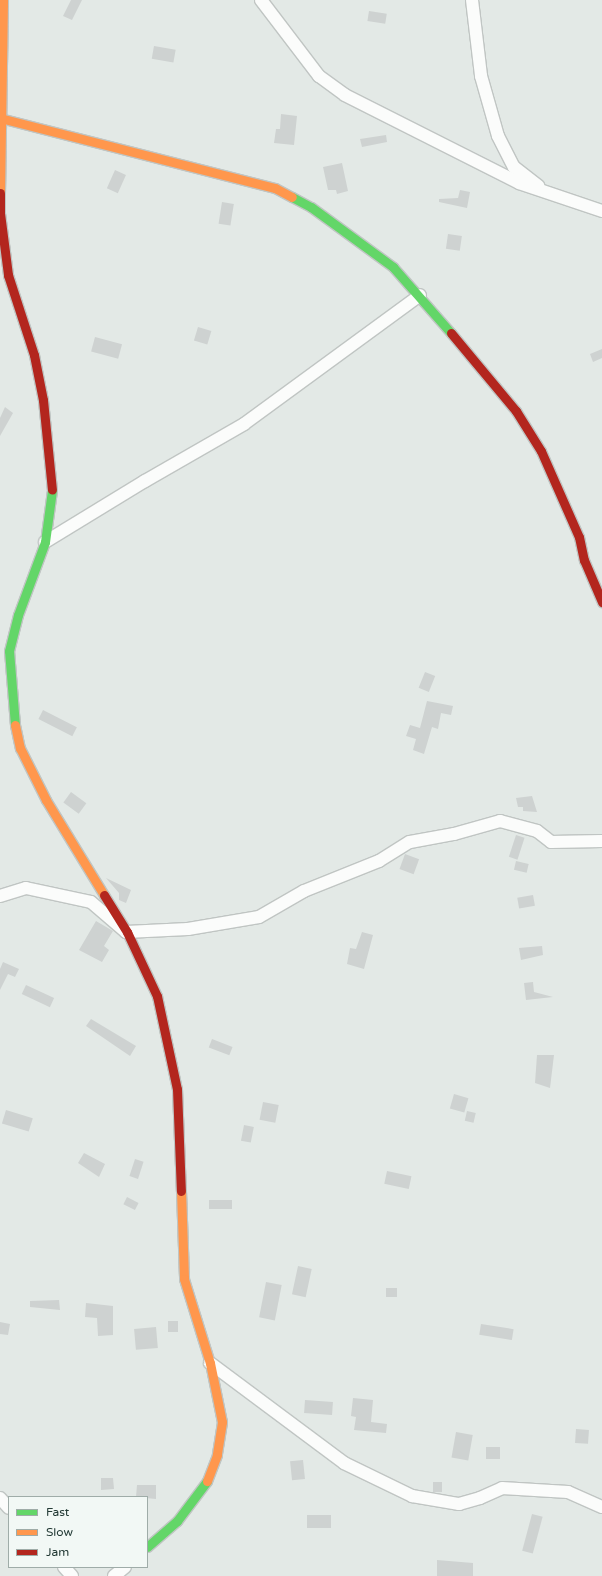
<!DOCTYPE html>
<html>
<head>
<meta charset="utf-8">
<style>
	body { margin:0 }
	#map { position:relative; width:602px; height:1576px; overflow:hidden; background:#e3e9e6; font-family:"Varela Round",sans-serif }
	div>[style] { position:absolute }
	.building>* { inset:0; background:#ced2d1; transform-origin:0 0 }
	.roads { filter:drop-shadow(1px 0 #c0c5c3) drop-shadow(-1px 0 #c0c5c3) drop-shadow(0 1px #c0c5c3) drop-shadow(0 -1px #c0c5c3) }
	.street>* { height:12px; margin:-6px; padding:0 6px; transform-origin:6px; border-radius:6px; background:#fbfcfb }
	.fast>* { height:9px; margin:-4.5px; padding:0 4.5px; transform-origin:4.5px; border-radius:4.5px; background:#63d668 }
	.slow>* { height:9px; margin:-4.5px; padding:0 4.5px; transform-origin:4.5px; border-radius:4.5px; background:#ff974d }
	.jam>* { height:9px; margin:-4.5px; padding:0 4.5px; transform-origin:4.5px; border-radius:4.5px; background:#b3261e }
	span { translate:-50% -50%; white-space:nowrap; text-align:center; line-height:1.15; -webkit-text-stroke:4px #f2f8f5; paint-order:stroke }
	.legend { position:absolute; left:8px; top:1496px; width:140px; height:72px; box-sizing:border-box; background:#f2f8f5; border:1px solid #9faca8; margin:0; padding:5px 7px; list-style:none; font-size:12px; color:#233a35 }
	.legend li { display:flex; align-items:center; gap:8px; height:20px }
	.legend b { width:20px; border:1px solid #9faca8 }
</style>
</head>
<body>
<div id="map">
	<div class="building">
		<i style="clip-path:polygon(71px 0,82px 0,72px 20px,63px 16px)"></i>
		<i style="left:369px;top:11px;width:18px;height:10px;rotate:9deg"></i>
		<i style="left:154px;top:46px;width:22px;height:13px;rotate:10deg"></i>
		<i style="clip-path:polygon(281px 114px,297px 116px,294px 145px,274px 143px,276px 129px,280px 129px)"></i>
		<i style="clip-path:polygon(386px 135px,387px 142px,362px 147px,360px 139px)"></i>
		<i style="clip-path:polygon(342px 163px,348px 191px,337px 194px,336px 190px,328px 190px,323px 167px)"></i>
		<i style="left:115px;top:170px;width:12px;height:20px;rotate:24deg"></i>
		<i style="clip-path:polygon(460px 190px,470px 192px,467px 208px,439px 202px,439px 199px,458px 198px)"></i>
		<i style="left:222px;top:202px;width:12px;height:22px;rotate:9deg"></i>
		<i style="left:448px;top:234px;width:14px;height:15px;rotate:8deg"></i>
		<i style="left:198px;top:327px;width:14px;height:14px;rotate:17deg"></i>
		<i style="left:95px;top:337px;width:28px;height:15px;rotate:15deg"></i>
		<i style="clip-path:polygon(602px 349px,602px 358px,593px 362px,590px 354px)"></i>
		<i style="clip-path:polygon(5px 407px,13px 413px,0 436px,0 418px)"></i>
		<i style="left:425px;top:672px;width:11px;height:17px;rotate:22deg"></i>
		<i style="clip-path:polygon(427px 701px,453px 706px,451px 715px,441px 713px,438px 729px,432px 727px,424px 754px,413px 750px,416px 739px,406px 736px,410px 725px,420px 728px)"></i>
		<i style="left:43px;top:710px;width:38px;height:10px;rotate:27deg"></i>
		<i style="left:71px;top:792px;width:19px;height:13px;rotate:36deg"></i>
		<i style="clip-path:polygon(532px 796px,537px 812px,523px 811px,523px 807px,518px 807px,516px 798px)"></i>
		<i style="left:516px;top:835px;width:9px;height:23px;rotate:18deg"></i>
		<i style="left:405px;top:854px;width:15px;height:16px;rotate:20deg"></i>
		<i style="left:516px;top:861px;width:13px;height:9px;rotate:13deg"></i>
		<i style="clip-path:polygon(106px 878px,131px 890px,126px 903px,119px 900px,119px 893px)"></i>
		<i style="left:533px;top:895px;width:11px;height:16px;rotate:80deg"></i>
		<i style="clip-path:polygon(96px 921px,113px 931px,104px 946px,109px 950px,102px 962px,79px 950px)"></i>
		<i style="clip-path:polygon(362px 932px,373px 935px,364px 969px,347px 964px,350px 948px,356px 949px)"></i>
		<i style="clip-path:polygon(542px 946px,543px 955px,521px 960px,519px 948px)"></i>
		<i style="clip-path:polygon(3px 962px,19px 969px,15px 977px,8px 974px,0 990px,0 969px)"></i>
		<i style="clip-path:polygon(533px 982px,534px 992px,553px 997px,526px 1000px,524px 983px)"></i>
		<i style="left:26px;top:985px;width:31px;height:10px;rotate:25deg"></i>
		<i style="clip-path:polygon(91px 1019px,136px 1046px,130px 1056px,86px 1026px)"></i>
		<i style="left:212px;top:1039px;width:22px;height:9px;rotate:21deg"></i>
		<i style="clip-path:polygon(537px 1055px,554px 1055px,550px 1088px,535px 1083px)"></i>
		<i style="left:454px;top:1094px;width:15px;height:15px;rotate:16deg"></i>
		<i style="left:263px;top:1102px;width:16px;height:18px;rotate:11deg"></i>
		<i style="left:6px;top:1110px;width:28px;height:14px;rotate:17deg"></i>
		<i style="left:467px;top:1111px;width:9px;height:10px;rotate:13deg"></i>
		<i style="left:244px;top:1125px;width:10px;height:16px;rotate:11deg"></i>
		<i style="clip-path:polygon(84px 1153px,105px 1164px,99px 1177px,78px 1163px)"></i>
		<i style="left:135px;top:1159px;width:9px;height:18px;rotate:18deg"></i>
		<i style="left:387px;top:1171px;width:25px;height:13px;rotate:12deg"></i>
		<i style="left:127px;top:1197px;width:13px;height:8px;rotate:27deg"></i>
		<i style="left:209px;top:1200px;width:23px;height:9px"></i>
		<i style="left:298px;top:1266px;width:14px;height:29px;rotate:12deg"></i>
		<i style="left:266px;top:1282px;width:16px;height:36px;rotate:11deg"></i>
		<i style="left:386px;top:1288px;width:11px;height:9px"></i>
		<i style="clip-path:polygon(59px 1300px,60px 1310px,30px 1307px,30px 1301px)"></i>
		<i style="clip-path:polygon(86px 1303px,113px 1306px,113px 1335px,98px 1336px,97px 1318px,85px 1317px)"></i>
		<i style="left:168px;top:1321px;width:10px;height:11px"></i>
		<i style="clip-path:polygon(0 1322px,10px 1324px,8px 1335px,0 1334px)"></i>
		<i style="left:481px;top:1324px;width:33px;height:11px;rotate:9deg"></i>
		<i style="left:156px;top:1327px;width:21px;height:22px;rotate:85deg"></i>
		<i style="clip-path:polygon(353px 1398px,373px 1400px,371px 1422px,387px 1424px,386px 1433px,354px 1430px,356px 1417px,351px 1416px)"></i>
		<i style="left:305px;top:1400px;width:28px;height:13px;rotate:4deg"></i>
		<i style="left:576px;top:1429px;width:13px;height:14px;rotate:4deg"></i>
		<i style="left:456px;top:1432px;width:17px;height:26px;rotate:10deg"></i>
		<i style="left:486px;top:1447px;width:14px;height:12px"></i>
		<i style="left:303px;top:1460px;width:19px;height:13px;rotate:84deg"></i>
		<i style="clip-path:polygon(101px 1478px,113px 1478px,114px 1489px,101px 1490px)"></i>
		<i style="left:433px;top:1482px;width:9px;height:10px"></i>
		<i style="clip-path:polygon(137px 1485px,156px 1485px,156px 1499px,136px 1497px)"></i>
		<i style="left:532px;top:1514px;width:11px;height:38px;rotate:15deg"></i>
		<i style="left:307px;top:1515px;width:24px;height:13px"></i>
		<i style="clip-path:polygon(437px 1560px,473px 1563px,473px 1576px,437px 1576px)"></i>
	</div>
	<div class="roads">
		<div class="street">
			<i style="left:261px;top:0;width:96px;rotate:52.7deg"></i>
			<i style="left:319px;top:76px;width:32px;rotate:36deg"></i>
			<i style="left:345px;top:95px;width:195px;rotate:26.8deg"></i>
			<i style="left:519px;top:183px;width:88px;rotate:18.6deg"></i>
			<i style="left:472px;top:0;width:77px;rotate:83.2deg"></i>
			<i style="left:481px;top:76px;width:62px;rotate:74.2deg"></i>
			<i style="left:498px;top:136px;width:35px;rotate:63deg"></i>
			<i style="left:514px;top:167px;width:31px;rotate:38deg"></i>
			<i style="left:45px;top:542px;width:117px;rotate:-31.4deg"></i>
			<i style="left:145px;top:481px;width:114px;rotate:-29.9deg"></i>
			<i style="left:244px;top:424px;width:218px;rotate:-36.2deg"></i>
			<i style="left:0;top:896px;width:27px;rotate:-17deg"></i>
			<i style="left:26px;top:888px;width:66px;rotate:12.2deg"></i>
			<i style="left:91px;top:902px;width:46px;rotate:40.6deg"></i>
			<i style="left:126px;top:932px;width:62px;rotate:-2.8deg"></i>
			<i style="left:188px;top:929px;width:72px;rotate:-9.6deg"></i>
			<i style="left:259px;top:917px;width:52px;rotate:-30deg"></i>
			<i style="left:304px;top:891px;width:81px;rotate:-21.8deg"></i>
			<i style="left:379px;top:861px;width:36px;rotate:-32deg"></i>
			<i style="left:410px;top:842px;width:45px;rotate:-10.3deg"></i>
			<i style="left:454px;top:834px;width:48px;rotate:-15.8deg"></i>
			<i style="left:500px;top:821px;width:38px;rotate:15deg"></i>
			<i style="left:537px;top:831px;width:18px;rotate:38deg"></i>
			<i style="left:551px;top:842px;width:51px;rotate:-1.1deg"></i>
			<i style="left:210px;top:1363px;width:167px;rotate:36.7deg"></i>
			<i style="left:344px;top:1463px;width:76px;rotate:25.9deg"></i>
			<i style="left:412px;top:1496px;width:48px;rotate:9.7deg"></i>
			<i style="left:459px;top:1504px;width:22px;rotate:-16deg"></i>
			<i style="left:480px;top:1498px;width:24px;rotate:-24deg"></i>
			<i style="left:502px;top:1488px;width:66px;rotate:3.5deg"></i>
			<i style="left:568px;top:1492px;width:37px;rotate:24deg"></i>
			<i style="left:0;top:1498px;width:13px;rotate:48deg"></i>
			<i style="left:64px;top:1567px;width:12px;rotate:48deg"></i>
			<i style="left:114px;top:1576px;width:14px;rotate:-39deg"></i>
		</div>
		<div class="fast">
			<i style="left:292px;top:197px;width:21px;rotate:28deg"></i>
			<i style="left:311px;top:207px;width:102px;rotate:36.2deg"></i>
			<i style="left:393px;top:267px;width:88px;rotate:48.7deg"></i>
			<i style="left:15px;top:725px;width:74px;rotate:-94.6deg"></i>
			<i style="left:9px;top:651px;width:37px;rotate:-76deg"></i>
			<i style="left:18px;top:615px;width:78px;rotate:-69.7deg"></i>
			<i style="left:45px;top:542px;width:52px;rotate:-82.3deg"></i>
			<i style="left:147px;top:1547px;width:40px;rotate:-41deg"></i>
			<i style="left:177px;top:1521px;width:50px;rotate:-53.1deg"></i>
		</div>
		<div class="slow">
			<i style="left:0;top:118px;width:284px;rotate:14.3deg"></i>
			<i style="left:275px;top:188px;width:19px;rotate:28deg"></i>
			<i style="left:0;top:193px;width:193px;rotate:-89.1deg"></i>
			<i style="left:15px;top:725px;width:24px;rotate:78deg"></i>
			<i style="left:20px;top:748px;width:58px;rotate:63.4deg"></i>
			<i style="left:46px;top:800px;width:111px;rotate:58.6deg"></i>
			<i style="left:181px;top:1191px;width:88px;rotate:88deg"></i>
			<i style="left:184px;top:1279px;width:88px;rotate:72.8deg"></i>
			<i style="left:210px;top:1363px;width:60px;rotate:78.5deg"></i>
			<i style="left:222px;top:1422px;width:33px;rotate:99deg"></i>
			<i style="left:217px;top:1455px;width:28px;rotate:111deg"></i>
		</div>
		<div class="jam">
			<i style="left:0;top:193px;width:20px;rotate:90deg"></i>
			<i style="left:0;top:213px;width:63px;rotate:82.6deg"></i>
			<i style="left:8px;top:275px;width:84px;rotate:72deg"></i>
			<i style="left:34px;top:355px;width:46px;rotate:78.7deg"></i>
			<i style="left:43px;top:400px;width:90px;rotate:84.3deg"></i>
			<i style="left:451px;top:333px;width:102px;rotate:50.2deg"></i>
			<i style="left:516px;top:411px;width:47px;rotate:58deg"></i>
			<i style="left:541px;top:451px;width:94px;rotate:66.2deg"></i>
			<i style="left:579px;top:537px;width:24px;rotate:78deg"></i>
			<i style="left:584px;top:560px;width:46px;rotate:66.8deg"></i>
			<i style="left:104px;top:895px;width:44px;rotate:58.1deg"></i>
			<i style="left:127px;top:932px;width:71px;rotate:64.9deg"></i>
			<i style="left:157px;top:996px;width:95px;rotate:77.9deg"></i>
			<i style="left:177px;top:1089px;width:102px;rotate:87.8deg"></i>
		</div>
	</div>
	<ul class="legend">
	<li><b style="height:5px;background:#63d668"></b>Fast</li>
	<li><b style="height:5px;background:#ff974d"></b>Slow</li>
	<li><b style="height:5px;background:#b3261e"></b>Jam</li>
	</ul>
</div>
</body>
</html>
